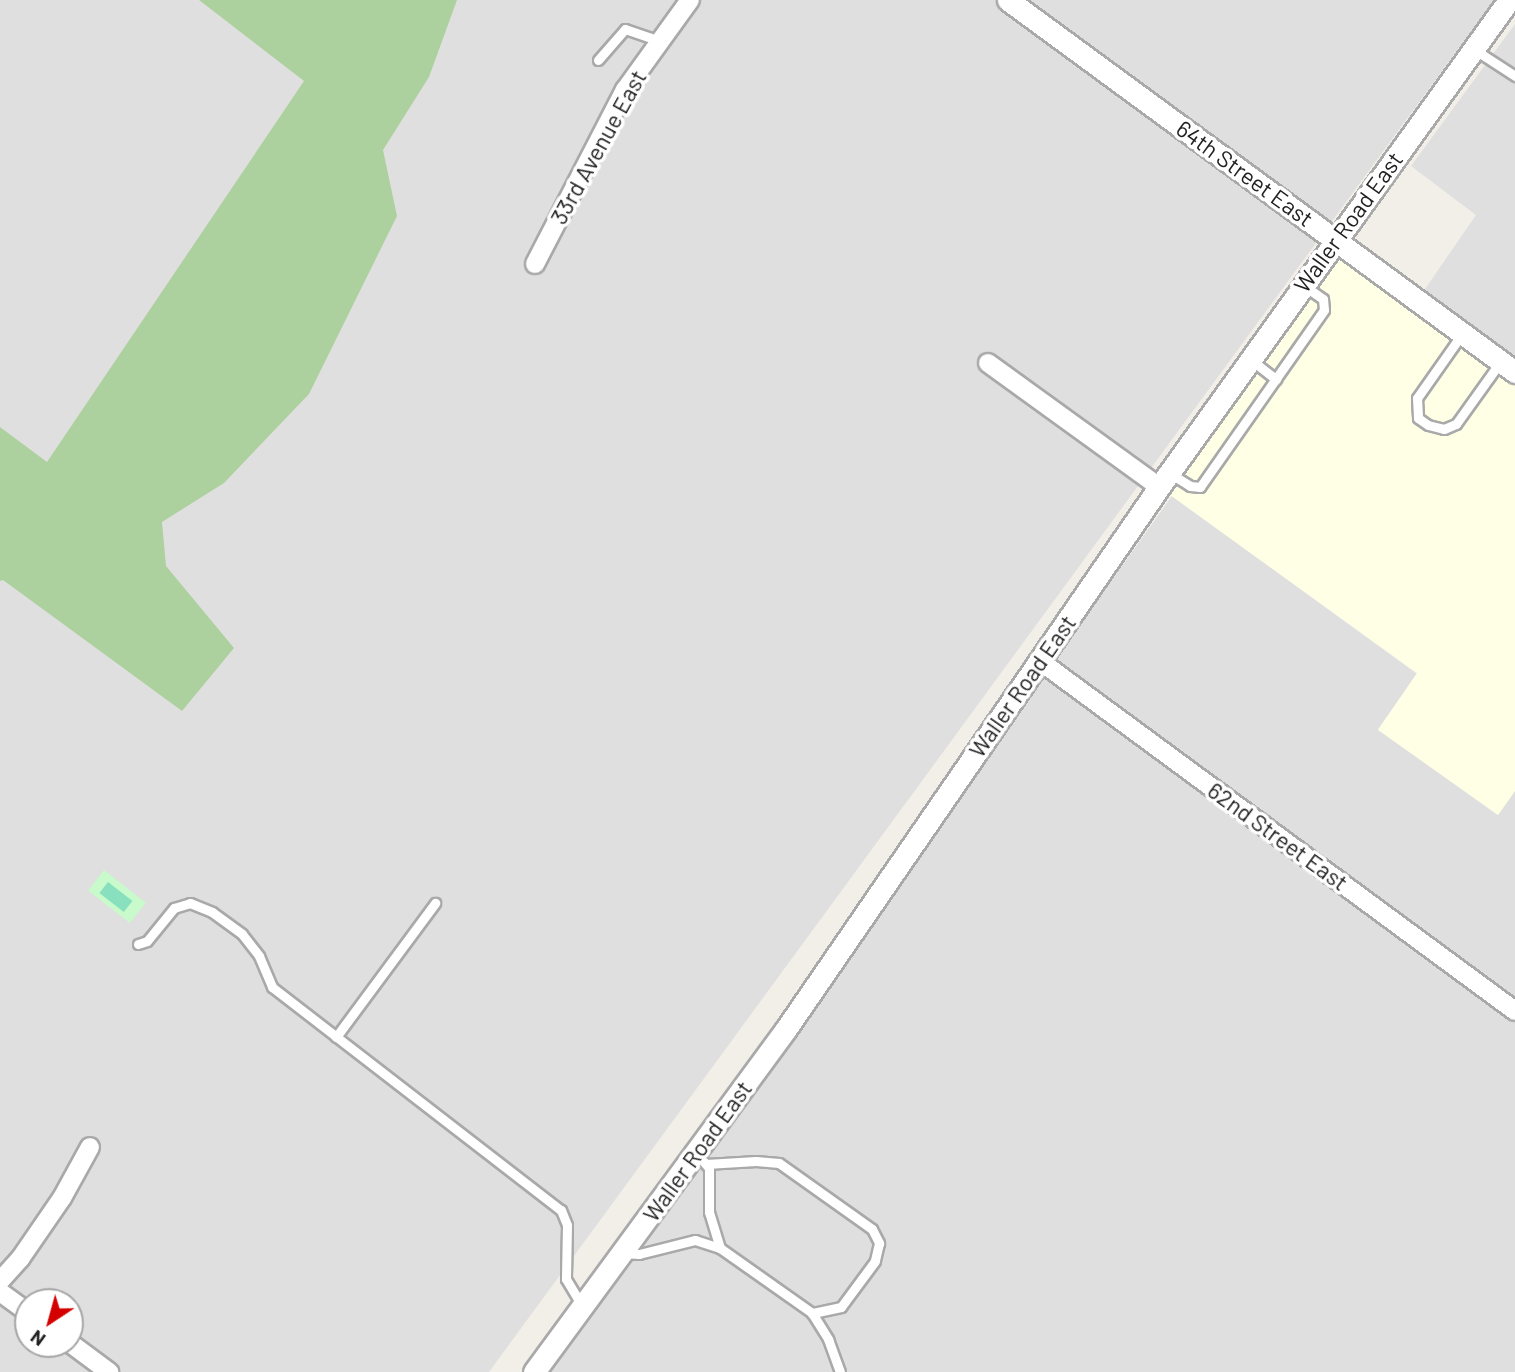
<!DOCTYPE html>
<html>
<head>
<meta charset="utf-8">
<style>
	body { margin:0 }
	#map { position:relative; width:1515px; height:1372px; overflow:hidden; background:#f2efe9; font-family:Barlow,sans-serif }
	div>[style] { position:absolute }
	.residential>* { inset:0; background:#e0dfdf }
	.education>* { inset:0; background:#ffffe5 }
	.forest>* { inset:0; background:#add19e }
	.park>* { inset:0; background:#c8facc; transform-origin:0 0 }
	.pitch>* { inset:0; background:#88e0be; transform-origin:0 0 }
	.roads { filter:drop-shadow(2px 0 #a9a9a9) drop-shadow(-2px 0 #a9a9a9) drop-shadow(0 2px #a9a9a9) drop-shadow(0 -2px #a9a9a9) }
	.service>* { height:9px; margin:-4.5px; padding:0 4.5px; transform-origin:4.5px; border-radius:4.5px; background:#fff }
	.minor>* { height:18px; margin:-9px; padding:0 9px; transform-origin:9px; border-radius:9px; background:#fff }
	.tertiary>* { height:21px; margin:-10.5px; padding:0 10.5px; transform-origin:10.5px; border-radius:10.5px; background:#fff }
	span { translate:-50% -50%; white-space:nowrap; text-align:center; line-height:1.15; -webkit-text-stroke:7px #fff; paint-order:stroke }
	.street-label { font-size:23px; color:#222 }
	.north { position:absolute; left:14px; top:1288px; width:70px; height:70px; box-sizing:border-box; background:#fff; border:2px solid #a7a7a7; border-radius:50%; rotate:216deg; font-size:19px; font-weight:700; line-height:28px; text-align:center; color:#222 }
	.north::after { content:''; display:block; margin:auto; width:24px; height:32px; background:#d40000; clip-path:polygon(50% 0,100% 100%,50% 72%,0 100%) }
</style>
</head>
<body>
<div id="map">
	<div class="residential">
		<i style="clip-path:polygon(evenodd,0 0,1494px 0,489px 1372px,0 1372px,0 0,28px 1302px,70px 1302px,70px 1344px,28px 1344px,28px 1302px)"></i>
		<i style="clip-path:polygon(1515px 24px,1515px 359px,1423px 292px,1476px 215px,1411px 166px)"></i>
		<i style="clip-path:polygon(1172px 496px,1417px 674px,1378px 729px,1498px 815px,1515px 791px,1515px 1372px,546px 1372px)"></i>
	</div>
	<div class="education">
		<i style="clip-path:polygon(1335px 239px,1515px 372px,1515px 791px,1498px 815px,1378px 730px,1417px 673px,1159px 487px)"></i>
	</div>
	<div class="forest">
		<i style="clip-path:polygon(199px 0,457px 0,429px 77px,383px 150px,397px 216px,309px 394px,224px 483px,162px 522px,166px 566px,234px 648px,182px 711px,3px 580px,0 581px,0 427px,47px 462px,304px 81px)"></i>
	</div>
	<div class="park">
		<i style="left:104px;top:870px;width:53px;height:26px;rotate:38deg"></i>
	</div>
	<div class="pitch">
		<i style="left:108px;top:882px;width:31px;height:14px;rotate:38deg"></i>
	</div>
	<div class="roads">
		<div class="service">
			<i style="left:1475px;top:50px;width:48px;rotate:33deg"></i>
			<i style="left:598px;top:60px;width:41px;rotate:-48.9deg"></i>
			<i style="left:625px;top:29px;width:37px;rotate:19deg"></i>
			<i style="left:1462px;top:334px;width:78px;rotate:125.1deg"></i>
			<i style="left:1417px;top:398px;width:20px;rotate:87deg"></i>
			<i style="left:1418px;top:418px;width:12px;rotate:35deg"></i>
			<i style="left:1428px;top:425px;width:16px;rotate:14deg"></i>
			<i style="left:1444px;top:429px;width:13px;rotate:-23deg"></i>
			<i style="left:1456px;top:424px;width:77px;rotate:-54.5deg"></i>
			<i style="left:1250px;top:359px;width:33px;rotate:38deg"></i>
			<i style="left:1171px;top:474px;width:22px;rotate:32deg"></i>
			<i style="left:1190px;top:486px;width:10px;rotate:6deg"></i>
			<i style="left:1200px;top:487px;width:216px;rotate:-55deg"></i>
			<i style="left:1324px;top:310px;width:11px;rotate:-95deg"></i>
			<i style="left:1323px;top:299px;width:24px;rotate:-145deg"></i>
			<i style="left:138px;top:944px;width:9px;rotate:-18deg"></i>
			<i style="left:147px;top:941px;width:43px;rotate:-50.7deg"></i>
			<i style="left:174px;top:908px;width:17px;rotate:-17deg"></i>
			<i style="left:190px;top:903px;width:24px;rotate:22deg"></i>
			<i style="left:212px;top:912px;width:37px;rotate:36deg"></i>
			<i style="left:242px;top:934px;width:28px;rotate:52deg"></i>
			<i style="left:259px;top:956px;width:34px;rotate:67deg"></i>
			<i style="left:272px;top:987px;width:365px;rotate:37.7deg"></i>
			<i style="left:561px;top:1210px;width:16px;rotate:68deg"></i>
			<i style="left:567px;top:1225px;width:54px;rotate:91.1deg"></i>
			<i style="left:566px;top:1279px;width:29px;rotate:59deg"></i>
			<i style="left:336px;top:1037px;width:167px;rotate:-53.5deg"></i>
			<i style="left:704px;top:1162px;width:8px;rotate:50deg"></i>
			<i style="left:709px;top:1168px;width:44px;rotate:90deg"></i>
			<i style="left:709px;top:1212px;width:38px;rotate:73deg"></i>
			<i style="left:706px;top:1164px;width:50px;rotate:-3.4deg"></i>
			<i style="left:756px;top:1161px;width:23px;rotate:5deg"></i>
			<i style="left:779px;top:1163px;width:114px;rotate:35.4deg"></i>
			<i style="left:872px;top:1229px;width:16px;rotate:63deg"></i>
			<i style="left:879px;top:1243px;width:18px;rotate:103deg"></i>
			<i style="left:875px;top:1261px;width:57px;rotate:126.5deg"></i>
			<i style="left:841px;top:1307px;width:30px;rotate:168deg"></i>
			<i style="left:623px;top:1253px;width:16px;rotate:4deg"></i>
			<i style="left:639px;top:1254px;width:58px;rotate:-14deg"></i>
			<i style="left:695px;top:1240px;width:26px;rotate:18deg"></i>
			<i style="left:720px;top:1248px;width:113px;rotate:35.2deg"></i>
			<i style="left:812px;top:1313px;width:31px;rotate:58deg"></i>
			<i style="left:828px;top:1339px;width:35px;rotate:70deg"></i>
		</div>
		<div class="minor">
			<i style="left:535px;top:264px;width:196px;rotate:-62.7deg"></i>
			<i style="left:625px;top:90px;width:111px;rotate:-54.2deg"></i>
			<i style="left:988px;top:363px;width:211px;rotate:35.9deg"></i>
			<i style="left:1040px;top:661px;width:590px;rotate:36.38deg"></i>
			<i style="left:0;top:1281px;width:30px;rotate:-48deg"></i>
			<i style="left:20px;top:1259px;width:74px;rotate:-55.5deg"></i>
			<i style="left:62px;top:1198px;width:58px;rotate:-61.2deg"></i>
			<i style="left:0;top:1292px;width:34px;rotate:36deg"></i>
			<i style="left:70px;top:1343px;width:49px;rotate:36.6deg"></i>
		</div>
		<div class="tertiary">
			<i style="left:1008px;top:0;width:629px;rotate:36.27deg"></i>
			<i style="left:534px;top:1372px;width:426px;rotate:-53.7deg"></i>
			<i style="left:786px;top:1029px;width:658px;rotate:-55.46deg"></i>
			<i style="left:1159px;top:487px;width:600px;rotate:-54.3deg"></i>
		</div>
	</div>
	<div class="street-label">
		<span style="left:598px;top:147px;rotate:-61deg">33rd Avenue East</span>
		<span style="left:1245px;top:173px;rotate:36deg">64th Street East</span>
		<span style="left:1348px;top:222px;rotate:-54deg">Waller Road East</span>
		<span style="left:1022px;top:686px;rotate:-55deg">Waller Road East</span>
		<span style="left:1278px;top:836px;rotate:36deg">62nd Street East</span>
		<span style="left:697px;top:1151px;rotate:-54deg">Waller Road East</span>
	</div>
	<div class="north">N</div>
</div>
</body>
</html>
